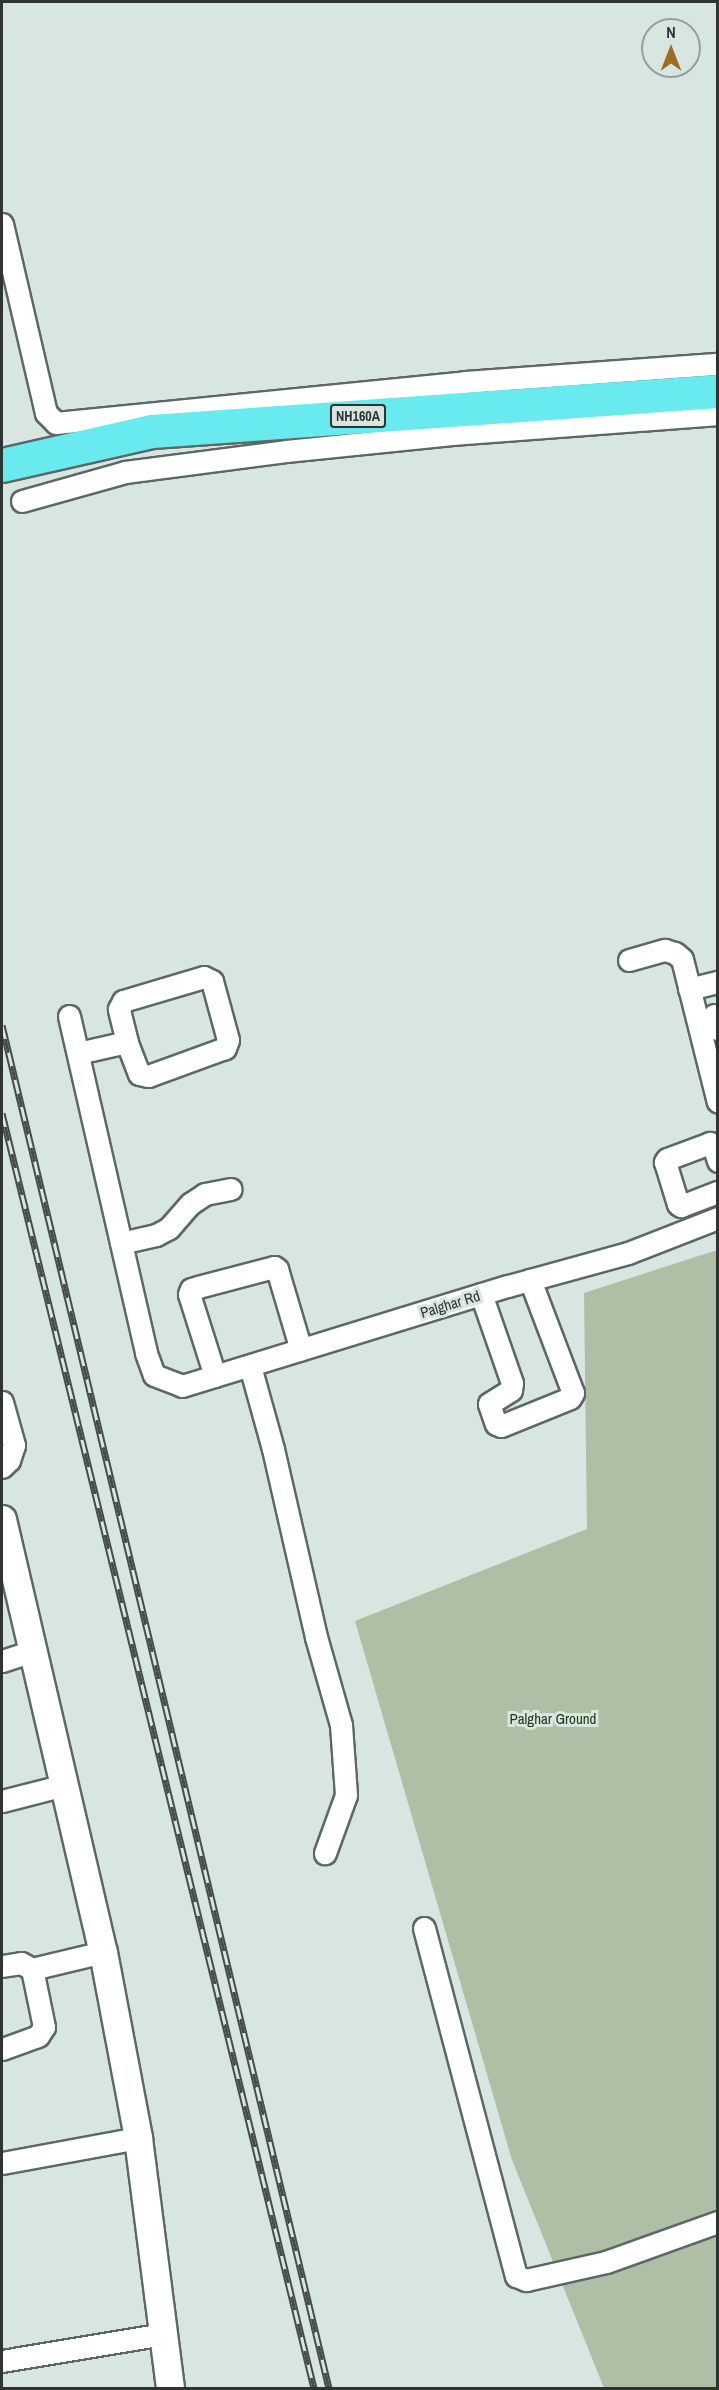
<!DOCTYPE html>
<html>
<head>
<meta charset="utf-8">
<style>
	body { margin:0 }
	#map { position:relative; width:719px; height:2390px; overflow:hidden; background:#d8e6e2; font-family:"Archivo Narrow",sans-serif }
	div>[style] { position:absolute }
	.green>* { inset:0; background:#aebfa6 }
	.roads { filter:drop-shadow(2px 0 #5b6865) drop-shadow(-2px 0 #5b6865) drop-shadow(0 2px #5b6865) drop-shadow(0 -2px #5b6865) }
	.minor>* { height:21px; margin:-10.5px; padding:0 10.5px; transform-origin:10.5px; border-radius:10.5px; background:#fff }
	.tertiary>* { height:27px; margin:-13.5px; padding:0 13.5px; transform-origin:13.5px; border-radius:13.5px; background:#fff }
	.trunk>* { height:33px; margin:-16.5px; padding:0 16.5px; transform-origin:16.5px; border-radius:16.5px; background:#68eaee }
	.rail>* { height:7px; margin-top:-3.5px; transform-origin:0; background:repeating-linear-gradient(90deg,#d8e6e2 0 14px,#464c4a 0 28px); box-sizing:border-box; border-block:2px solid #464c4a }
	span { translate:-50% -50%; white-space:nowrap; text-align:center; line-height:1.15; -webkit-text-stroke:6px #d8e6e2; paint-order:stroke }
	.shield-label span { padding:2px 4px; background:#d8e6e2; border:2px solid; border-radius:4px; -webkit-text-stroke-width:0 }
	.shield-label { font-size:14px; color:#2f3433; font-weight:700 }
	.street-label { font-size:15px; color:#2f3433 }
	.park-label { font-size:15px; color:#203b10 }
	.frame { position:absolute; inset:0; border:3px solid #2f3433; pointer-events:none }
	.north { position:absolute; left:641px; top:18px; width:60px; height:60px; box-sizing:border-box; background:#d8e6e2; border:2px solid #949f9c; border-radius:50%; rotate:0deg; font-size:16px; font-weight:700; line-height:24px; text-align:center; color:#2f3433 }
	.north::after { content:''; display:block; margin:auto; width:21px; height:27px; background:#9e6d22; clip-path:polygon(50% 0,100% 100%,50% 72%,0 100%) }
</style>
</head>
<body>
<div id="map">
	<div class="green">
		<i style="clip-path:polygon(717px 1250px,717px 2388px,604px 2388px,512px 2160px,355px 1621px,587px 1529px,584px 1293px)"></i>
	</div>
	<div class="roads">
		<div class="minor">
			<i style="left:2px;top:224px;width:194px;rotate:76.9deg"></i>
			<i style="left:46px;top:413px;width:14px;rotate:45deg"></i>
			<i style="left:56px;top:423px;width:411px;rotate:-5.7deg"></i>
			<i style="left:465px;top:382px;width:254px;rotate:-4.1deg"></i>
			<i style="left:22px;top:501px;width:107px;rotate:-15.7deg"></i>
			<i style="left:125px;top:472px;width:162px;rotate:-7.4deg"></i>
			<i style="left:286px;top:451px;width:167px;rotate:-5.8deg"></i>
			<i style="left:452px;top:434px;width:267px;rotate:-4.3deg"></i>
			<i style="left:629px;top:960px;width:37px;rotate:-16deg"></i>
			<i style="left:665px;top:950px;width:10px;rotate:17deg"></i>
			<i style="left:675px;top:953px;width:9px;rotate:41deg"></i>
			<i style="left:682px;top:959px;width:147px;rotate:75.9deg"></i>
			<i style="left:689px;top:989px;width:30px;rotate:-14deg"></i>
			<i style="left:714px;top:1015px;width:15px;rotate:74deg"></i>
			<i style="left:69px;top:1016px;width:346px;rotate:77.1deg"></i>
			<i style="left:146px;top:1353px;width:23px;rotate:70deg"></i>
			<i style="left:154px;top:1375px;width:30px;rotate:21deg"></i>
			<i style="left:182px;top:1386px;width:341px;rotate:-17.1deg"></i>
			<i style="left:508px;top:1286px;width:124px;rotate:-15.4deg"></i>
			<i style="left:628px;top:1253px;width:97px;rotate:-21.3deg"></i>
			<i style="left:78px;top:1053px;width:50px;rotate:-12.7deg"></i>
			<i style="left:127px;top:1042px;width:34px;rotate:-104deg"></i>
			<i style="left:119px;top:1009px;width:9px;rotate:-63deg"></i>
			<i style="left:123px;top:1001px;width:84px;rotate:-16.5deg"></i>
			<i style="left:204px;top:977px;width:9px;rotate:27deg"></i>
			<i style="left:212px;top:981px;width:61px;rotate:74.8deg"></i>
			<i style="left:228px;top:1040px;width:9px;rotate:111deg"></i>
			<i style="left:225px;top:1048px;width:82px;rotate:160deg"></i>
			<i style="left:148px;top:1076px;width:9px;rotate:-167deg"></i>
			<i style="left:139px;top:1074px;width:34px;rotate:-111deg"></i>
			<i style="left:718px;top:1161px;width:17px;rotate:-107deg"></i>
			<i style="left:713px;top:1145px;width:4px;rotate:-146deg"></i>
			<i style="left:710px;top:1143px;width:46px;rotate:159.6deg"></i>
			<i style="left:667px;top:1159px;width:4px;rotate:124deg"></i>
			<i style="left:665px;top:1162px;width:44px;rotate:72.8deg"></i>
			<i style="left:678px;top:1204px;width:4px;rotate:34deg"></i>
			<i style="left:681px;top:1206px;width:40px;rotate:-21deg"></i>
			<i style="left:121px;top:1243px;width:36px;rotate:-13deg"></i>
			<i style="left:156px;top:1235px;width:15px;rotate:-28deg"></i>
			<i style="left:169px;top:1228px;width:32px;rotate:-49deg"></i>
			<i style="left:190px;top:1204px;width:18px;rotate:-34deg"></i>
			<i style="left:205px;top:1194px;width:26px;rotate:-11deg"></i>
			<i style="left:481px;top:1294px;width:94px;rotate:70.8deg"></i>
			<i style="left:512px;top:1383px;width:7px;rotate:98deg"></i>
			<i style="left:511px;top:1390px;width:26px;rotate:148deg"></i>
			<i style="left:489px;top:1404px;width:21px;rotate:71deg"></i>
			<i style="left:496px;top:1424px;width:5px;rotate:22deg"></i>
			<i style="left:501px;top:1426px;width:74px;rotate:-22.1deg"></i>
			<i style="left:570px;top:1398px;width:6px;rotate:-59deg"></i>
			<i style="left:573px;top:1393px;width:121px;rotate:-110.8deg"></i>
			<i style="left:250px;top:1366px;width:86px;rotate:74.5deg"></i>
			<i style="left:273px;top:1449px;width:193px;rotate:77.1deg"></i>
			<i style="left:316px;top:1637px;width:91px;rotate:74.1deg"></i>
			<i style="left:341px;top:1725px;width:70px;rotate:85.9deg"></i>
			<i style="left:346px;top:1795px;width:62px;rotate:109.9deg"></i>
			<i style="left:215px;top:1376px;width:86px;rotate:-107.6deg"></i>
			<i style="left:189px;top:1294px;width:5px;rotate:-68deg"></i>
			<i style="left:191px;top:1289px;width:7px;rotate:-16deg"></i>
			<i style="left:198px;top:1287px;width:79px;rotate:-14.7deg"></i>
			<i style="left:274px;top:1267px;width:4px;rotate:34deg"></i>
			<i style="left:277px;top:1269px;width:84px;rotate:73.5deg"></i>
			<i style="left:2px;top:1402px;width:45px;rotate:74.4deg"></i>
			<i style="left:14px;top:1445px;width:16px;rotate:108deg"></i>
			<i style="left:9px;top:1460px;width:10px;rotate:135deg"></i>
			<i style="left:2px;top:1661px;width:33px;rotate:-18deg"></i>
			<i style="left:2px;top:1801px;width:65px;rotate:-14.3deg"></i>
			<i style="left:424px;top:1928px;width:360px;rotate:75.2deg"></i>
			<i style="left:516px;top:2276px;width:11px;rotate:22deg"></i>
			<i style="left:526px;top:2280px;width:82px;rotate:-12.7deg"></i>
			<i style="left:606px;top:2262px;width:119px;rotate:-19.7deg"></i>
			<i style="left:2px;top:1966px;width:19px;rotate:-9deg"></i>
			<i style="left:21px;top:1963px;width:13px;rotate:29deg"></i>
			<i style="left:32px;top:1969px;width:59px;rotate:78.3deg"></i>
			<i style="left:44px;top:2027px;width:11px;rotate:124deg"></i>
			<i style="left:38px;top:2036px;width:38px;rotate:160deg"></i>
			<i style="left:32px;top:1969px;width:73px;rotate:-13.5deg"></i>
			<i style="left:2px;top:2163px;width:138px;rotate:-10.4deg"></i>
			<i style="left:2px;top:2361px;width:163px;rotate:-9.5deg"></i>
		</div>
		<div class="tertiary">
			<i style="left:2px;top:1519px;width:445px;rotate:76.9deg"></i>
			<i style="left:103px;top:1952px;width:189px;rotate:79.3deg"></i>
			<i style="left:138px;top:2138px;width:252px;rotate:82.7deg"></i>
		</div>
		<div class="trunk">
			<i style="left:2px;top:465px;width:154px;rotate:-12.8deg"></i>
			<i style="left:152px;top:431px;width:567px;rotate:-4.04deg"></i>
		</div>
	</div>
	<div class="rail">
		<i style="left:2px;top:1025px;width:1402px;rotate:76.51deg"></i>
		<i style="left:2px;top:1113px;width:1313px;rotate:76.25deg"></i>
	</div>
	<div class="shield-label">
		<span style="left:358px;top:416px">NH160A</span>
	</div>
	<div class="street-label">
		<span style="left:450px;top:1304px;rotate:-17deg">Palghar Rd</span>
	</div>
	<div class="park-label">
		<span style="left:553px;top:1719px">Palghar Ground</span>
	</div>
	<div class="frame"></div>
	<div class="north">N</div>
</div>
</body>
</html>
